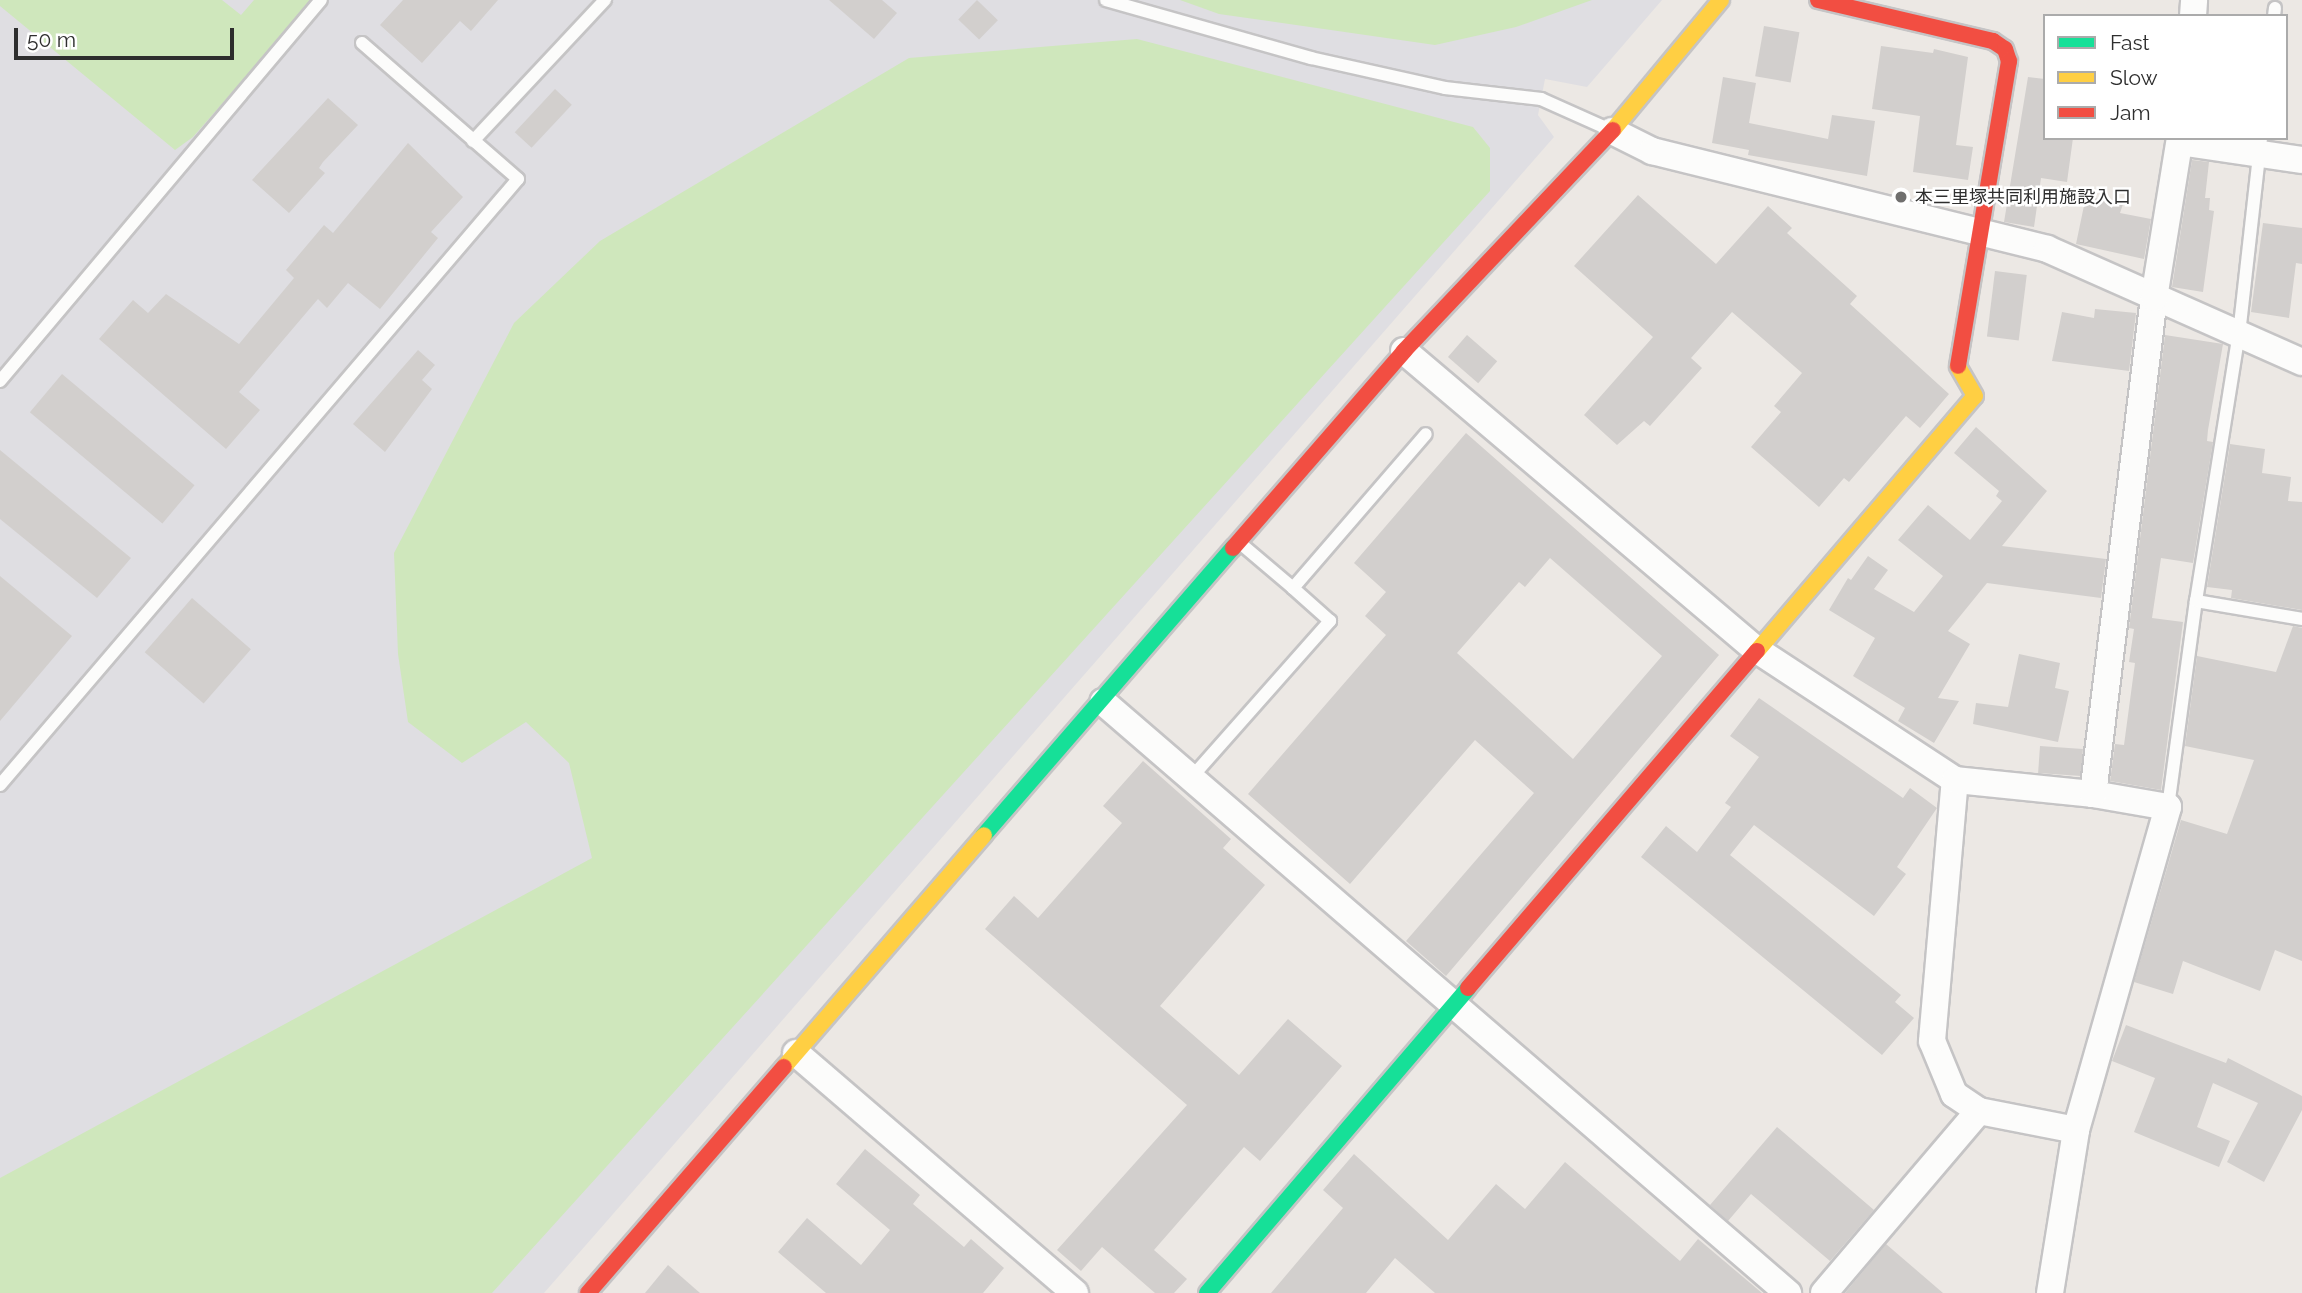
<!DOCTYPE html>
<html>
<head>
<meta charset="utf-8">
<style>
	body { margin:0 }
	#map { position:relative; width:2302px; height:1293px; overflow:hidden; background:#ece8e4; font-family:Raleway,"Noto Sans JP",sans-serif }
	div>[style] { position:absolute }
	.airport>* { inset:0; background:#dfdee2 }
	.green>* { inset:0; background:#cfe7bc }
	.building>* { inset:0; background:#d2cfcd; transform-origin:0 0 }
	.roads { filter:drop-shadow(2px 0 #c5c4c5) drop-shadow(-2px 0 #c5c4c5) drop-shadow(0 2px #c5c4c5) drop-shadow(0 -2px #c5c4c5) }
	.lane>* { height:12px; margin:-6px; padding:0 6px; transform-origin:6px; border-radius:6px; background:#fcfcfb }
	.street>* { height:26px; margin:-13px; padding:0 13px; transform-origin:13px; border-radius:13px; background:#fcfcfb }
	.fast>* { height:16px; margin:-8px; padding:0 8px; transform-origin:8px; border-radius:8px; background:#16e098 }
	.slow>* { height:16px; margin:-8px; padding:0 8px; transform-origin:8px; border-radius:8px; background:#ffcf43 }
	.jam>* { height:16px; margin:-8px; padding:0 8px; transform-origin:8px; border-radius:8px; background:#f24e42 }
	.dots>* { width:19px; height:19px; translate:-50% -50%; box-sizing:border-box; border:4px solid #fff; border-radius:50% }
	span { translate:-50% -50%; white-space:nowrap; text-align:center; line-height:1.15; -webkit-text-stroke:5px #fff; paint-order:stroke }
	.poi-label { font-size:18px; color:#2e2e2e }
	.left { translate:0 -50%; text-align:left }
	.legend { position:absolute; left:2043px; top:14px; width:245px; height:126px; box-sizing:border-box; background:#fff; border:2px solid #ababab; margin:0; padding:9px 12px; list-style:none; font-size:21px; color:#2e2e2e }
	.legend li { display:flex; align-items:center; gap:14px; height:35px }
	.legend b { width:35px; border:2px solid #ababab }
	.scale { position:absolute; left:14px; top:28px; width:220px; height:32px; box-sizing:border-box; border:4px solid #2e2e2e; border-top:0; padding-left:9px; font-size:21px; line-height:24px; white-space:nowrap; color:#2e2e2e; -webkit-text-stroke:5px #fff; paint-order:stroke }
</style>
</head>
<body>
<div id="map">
	<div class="airport">
		<i style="clip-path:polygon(0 0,1662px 0,1587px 87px,1545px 79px,1538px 115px,1554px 137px,544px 1293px,0 1293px)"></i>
	</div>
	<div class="green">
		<i style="clip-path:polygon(0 0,222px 0,241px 15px,254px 0,313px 0,193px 137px,175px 150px,0 6px)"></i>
		<i style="clip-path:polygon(1180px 0,1592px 0,1516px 27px,1435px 45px,1219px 14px)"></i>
		<i style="clip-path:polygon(1137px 39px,1473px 127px,1490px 148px,1490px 191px,492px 1293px,0 1293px,0 1178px,592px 858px,569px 763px,526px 722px,462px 763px,408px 722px,398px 654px,394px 553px,514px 323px,600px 241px,909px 58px)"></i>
	</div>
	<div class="building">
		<i style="clip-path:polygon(403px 0,498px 0,471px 31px,460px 21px,422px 63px,380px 25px)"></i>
		<i style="clip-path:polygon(829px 0,882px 0,897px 13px,874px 39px)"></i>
		<i style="left:977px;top:0;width:29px;height:27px;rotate:44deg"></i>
		<i style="left:1764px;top:26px;width:36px;height:51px;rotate:10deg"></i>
		<i style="clip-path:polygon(1881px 46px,1933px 53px,1934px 49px,1968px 57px,1956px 145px,1973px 147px,1968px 180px,1913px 172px,1920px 116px,1872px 109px)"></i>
		<i style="clip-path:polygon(1723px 77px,1756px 83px,1749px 123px,1828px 139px,1832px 115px,1875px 121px,1867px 176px,1748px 155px,1749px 150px,1712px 143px)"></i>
		<i style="clip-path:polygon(2028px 77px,2045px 79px,2045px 138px,2073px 138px,2067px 182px,2041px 178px,2034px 227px,2004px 222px)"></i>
		<i style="left:555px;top:89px;width:23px;height:59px;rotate:43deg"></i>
		<i style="clip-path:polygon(328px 98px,358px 125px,323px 162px,319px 168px,325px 173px,289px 213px,252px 180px)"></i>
		<i style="clip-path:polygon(408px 143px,463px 197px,431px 232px,438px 238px,380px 309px,348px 283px,327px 308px,318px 299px,239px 392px,260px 410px,226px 449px,99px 339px,133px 300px,148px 313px,166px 294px,239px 344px,294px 278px,286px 270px,324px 225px,333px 233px)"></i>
		<i style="clip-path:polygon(2192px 160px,2209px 162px,2205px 198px,2210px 198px,2209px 210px,2214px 211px,2203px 292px,2172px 287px)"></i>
		<i style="clip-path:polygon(1638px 195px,1716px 264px,1768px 206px,1792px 228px,1787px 233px,1857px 296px,1850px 304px,1949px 394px,1920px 428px,1906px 416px,1849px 482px,1844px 478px,1819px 507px,1751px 447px,1781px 412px,1774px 406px,1802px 373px,1732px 312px,1691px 358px,1702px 368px,1650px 426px,1644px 421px,1617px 445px,1584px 415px,1653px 337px,1574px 266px)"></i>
		<i style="clip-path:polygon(2086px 196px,2123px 204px,2120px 213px,2151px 219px,2144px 259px,2076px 244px)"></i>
		<i style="clip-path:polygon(2263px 223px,2302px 228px,2302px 264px,2296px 263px,2289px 318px,2251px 312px)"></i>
		<i style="left:1995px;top:271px;width:32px;height:66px;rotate:7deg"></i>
		<i style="clip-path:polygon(2095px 309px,2136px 313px,2129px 371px,2052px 361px,2062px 312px,2094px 318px)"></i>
		<i style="left:1467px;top:335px;width:40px;height:29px;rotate:41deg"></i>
		<i style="clip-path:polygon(2165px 335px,2223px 344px,2208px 430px,2207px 441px,2213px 442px,2193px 563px,2161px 558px,2152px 618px,2183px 622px,2161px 790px,2110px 781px,2115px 744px,2124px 745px,2135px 663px,2129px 662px,2134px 629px,2129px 628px)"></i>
		<i style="clip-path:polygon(418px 350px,435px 365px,422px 380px,432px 389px,385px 452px,353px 424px)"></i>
		<i style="left:62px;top:374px;width:173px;height:50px;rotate:40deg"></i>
		<i style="clip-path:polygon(1976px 427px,2047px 491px,2002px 546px,2106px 559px,2101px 598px,1987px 583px,1948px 631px,1970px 644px,1938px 698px,1959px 701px,1934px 743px,1898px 721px,1905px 708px,1853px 676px,1875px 638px,1829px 610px,1848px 578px,1851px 580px,1868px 556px,1888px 570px,1874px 589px,1914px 612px,1943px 576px,1898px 540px,1928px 505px,1970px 540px,2002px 501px,1996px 496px,1999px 491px,1954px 453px)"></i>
		<i style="clip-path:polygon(evenodd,1466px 433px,1719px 655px,1446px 976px,1406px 941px,1534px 793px,1475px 740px,1350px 884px,1248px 794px,1386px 635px,1365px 616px,1386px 592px,1354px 563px,1466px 433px,1550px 558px,1662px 656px,1573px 759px,1457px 653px,1519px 582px,1525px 587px,1550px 558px)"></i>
		<i style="clip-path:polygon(2230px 444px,2265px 449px,2262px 473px,2291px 477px,2288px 501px,2302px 502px,2302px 610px,2231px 598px,2232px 590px,2207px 587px)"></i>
		<i style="clip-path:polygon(0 450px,131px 558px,97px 598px,0 519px)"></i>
		<i style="clip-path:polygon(0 576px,72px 636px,0 721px)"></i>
		<i style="left:192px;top:598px;width:78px;height:72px;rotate:41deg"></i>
		<i style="clip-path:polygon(2293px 626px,2302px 628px,2302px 961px,2275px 950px,2260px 991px,2183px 961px,2173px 994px,2134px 982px,2181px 820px,2227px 834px,2254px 760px,2185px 746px,2197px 656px,2276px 672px)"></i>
		<i style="clip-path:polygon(2019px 654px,2060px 663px,2055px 688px,2069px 691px,2058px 742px,1973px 724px,1976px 703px,2008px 707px)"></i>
		<i style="clip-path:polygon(1759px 698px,1903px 798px,1910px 788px,1937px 808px,1897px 867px,1906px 874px,1874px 916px,1754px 825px,1730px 855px,1901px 995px,1895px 1002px,1914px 1018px,1882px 1055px,1641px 857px,1666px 826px,1697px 852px,1731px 807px,1725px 803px,1759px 757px,1730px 736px)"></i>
		<i style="left:2040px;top:746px;width:43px;height:27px;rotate:4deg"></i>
		<i style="clip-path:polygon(1143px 761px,1231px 839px,1223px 848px,1265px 885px,1160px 1006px,1239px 1075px,1288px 1019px,1342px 1066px,1260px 1161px,1244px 1147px,1154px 1250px,1187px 1279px,1174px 1293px,1155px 1293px,1102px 1247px,1081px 1271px,1057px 1250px,1187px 1105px,985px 929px,1014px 896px,1038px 918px,1122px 823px,1103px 806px)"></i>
		<i style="clip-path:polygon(2126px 1025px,2226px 1063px,2228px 1058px,2302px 1096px,2302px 1110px,2264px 1182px,2227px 1162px,2258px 1103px,2213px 1083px,2197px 1127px,2230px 1141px,2219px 1167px,2134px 1132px,2155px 1078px,2112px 1061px)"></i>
		<i style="clip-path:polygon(1777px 1127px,1874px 1210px,1830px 1261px,1751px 1194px,1728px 1221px,1710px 1205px)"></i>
		<i style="clip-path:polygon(865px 1149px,920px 1195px,913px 1204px,964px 1247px,971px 1239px,1004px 1268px,983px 1293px,826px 1293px,778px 1252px,807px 1218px,861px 1265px,890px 1230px,836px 1184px)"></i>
		<i style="clip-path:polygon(1354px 1154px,1448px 1240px,1496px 1184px,1525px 1209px,1565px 1162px,1680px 1261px,1698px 1239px,1762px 1293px,1435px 1293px,1395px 1258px,1366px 1293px,1271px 1293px,1343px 1208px,1323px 1190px)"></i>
		<i style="clip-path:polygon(1886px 1244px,1943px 1293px,1845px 1293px)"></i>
		<i style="clip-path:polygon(668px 1265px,700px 1293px,645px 1293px)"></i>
	</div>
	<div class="roads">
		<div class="lane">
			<i style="left:1106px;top:0;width:213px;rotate:15.8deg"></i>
			<i style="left:1311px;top:58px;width:137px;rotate:12.6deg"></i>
			<i style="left:1445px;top:88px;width:97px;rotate:6.5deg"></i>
			<i style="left:1541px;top:99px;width:73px;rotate:24.1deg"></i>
			<i style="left:2274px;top:16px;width:8px;rotate:-83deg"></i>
			<i style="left:473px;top:141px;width:193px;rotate:-46.9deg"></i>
			<i style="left:0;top:381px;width:498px;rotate:-49.9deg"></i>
			<i style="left:1240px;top:543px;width:70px;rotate:40.3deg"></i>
			<i style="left:2196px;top:601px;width:108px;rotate:9.6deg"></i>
			<i style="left:1191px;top:778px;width:210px;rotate:-48.5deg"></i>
			<i style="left:1330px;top:621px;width:50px;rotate:-138.3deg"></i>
			<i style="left:1293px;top:588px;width:203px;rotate:-49.2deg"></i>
			<i style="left:0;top:785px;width:797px;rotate:-49.48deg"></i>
			<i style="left:518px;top:179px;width:207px;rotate:-138.9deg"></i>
			<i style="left:2168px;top:807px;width:208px;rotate:-82.3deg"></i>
			<i style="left:2196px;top:601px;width:270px;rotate:-80.9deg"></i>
			<i style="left:2239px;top:334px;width:197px;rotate:-83.6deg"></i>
		</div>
		<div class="street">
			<i style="left:2193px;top:16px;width:16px;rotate:-86deg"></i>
			<i style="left:1612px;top:131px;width:45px;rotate:26.6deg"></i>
			<i style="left:1652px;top:151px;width:407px;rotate:13.9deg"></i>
			<i style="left:2047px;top:249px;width:279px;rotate:23.9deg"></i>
			<i style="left:2180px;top:142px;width:123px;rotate:8.4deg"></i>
			<i style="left:1404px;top:351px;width:463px;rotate:40.3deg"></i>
			<i style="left:1757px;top:650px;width:237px;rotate:33.3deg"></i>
			<i style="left:1103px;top:702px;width:905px;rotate:40.79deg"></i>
			<i style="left:796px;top:1053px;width:368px;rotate:40.7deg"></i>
			<i style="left:2076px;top:1130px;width:99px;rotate:-168.9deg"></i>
			<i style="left:1979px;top:1111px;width:30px;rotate:-146deg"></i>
			<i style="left:1954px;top:1094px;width:57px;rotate:-112.5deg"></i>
			<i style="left:1932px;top:1041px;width:262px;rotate:-85deg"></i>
			<i style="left:1955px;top:780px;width:139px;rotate:5.8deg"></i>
			<i style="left:1824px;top:1293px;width:239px;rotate:-49.6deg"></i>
			<i style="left:2050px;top:1293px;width:165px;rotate:-80.9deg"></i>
			<i style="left:2076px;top:1130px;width:336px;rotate:-74.1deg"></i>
			<i style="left:2168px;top:807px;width:76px;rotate:-170.2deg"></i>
			<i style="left:2093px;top:794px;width:500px;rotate:-83deg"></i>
			<i style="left:2154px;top:298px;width:162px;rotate:-80.8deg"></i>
		</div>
		<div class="fast">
			<i style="left:984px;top:835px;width:380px;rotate:-49.1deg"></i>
			<i style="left:1207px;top:1293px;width:401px;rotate:-49.4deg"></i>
		</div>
		<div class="slow">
			<i style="left:1613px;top:130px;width:169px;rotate:-50.3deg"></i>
			<i style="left:1757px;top:651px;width:335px;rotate:-49.5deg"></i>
			<i style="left:1975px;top:396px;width:34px;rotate:-120deg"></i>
			<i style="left:784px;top:1067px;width:306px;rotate:-49.2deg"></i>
		</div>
		<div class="jam">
			<i style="left:1818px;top:0;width:180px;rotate:13.2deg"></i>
			<i style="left:1993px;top:41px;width:14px;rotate:34deg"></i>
			<i style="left:2005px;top:49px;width:13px;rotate:72deg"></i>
			<i style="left:2009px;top:61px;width:309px;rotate:99.5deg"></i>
			<i style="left:1233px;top:548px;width:261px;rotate:-49deg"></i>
			<i style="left:1404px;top:351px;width:304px;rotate:-46.6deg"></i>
			<i style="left:1468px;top:988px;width:444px;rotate:-49.4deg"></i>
			<i style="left:588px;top:1293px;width:299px;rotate:-49.1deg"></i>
		</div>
	</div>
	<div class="dots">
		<i style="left:1901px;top:197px;background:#706f6e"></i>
	</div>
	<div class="poi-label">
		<span class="left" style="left:1915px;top:197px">本三里塚共同利用施設入口</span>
	</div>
	<ul class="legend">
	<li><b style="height:9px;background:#16e098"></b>Fast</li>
	<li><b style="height:9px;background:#ffcf43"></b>Slow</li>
	<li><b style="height:9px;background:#f24e42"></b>Jam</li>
	</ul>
	<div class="scale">50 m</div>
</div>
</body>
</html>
